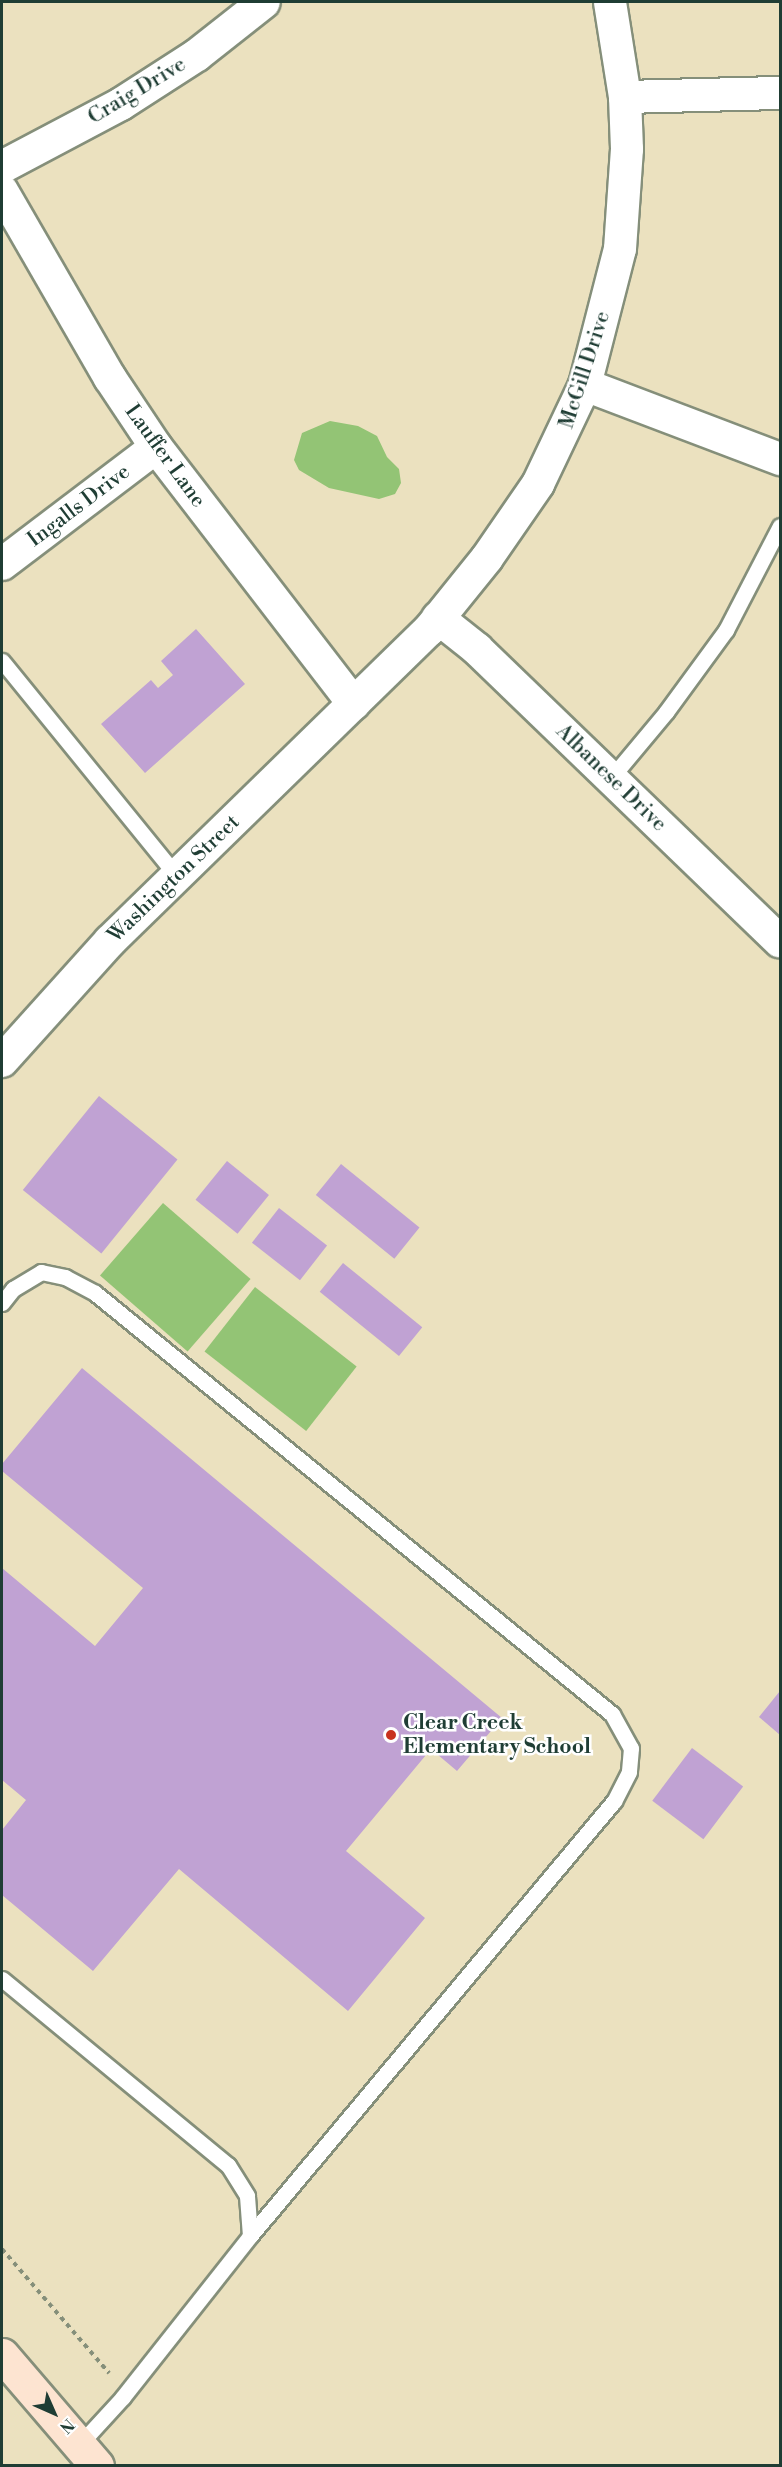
<!DOCTYPE html>
<html>
<head>
<meta charset="utf-8">
<style>
	body { margin:0 }
	#map { position:relative; width:782px; height:2467px; overflow:hidden; background:#ebe1bf; font-family:"Libre Bodoni",serif }
	div>[style] { position:absolute }
	.green>* { inset:0; background:#93c475; transform-origin:0 0 }
	.building>* { inset:0; background:#c0a2d3; transform-origin:0 0 }
	.path>* { height:4px; margin-top:-2px; transform-origin:0; background:repeating-linear-gradient(90deg,#858f7a 0 4.5px,transparent 0 9px) }
	.roads { filter:drop-shadow(2px 0 #858f7a) drop-shadow(-2px 0 #858f7a) drop-shadow(0 2px #858f7a) drop-shadow(0 -2px #858f7a) }
	.lane>* { height:15px; margin:-7.5px; padding:0 7.5px; transform-origin:7.5px; border-radius:7.5px; background:#fff }
	.street>* { height:32px; margin:-16px; padding:0 16px; transform-origin:16px; border-radius:16px; background:#fff }
	.secondary>* { height:33px; margin:-16.5px; padding:0 16.5px; transform-origin:16.5px; border-radius:16.5px; background:#fde4d1 }
	.dots>* { width:16px; height:16px; translate:-50% -50%; box-sizing:border-box; border:3px solid #fff; border-radius:50% }
	span { translate:-50% -50%; white-space:nowrap; text-align:center; line-height:1.15; -webkit-text-stroke:5px #fff; paint-order:stroke }
	.street-label { font-size:21px; color:#1f3d34 }
	.poi-label { font-size:21px; color:#1f3d34; font-weight:700 }
	.left { translate:0 -50%; text-align:left }
	.frame { position:absolute; inset:0; border:3px solid #1f3d34; pointer-events:none }
	.north { position:absolute; left:24px; top:2383px; width:60px; height:60px; -webkit-text-stroke:4px #fff; paint-order:stroke; rotate:135deg; font-size:16px; font-weight:700; line-height:24px; text-align:center; color:#1f3d34 }
	.north::after { content:''; display:block; margin:auto; width:21px; height:27px; background:#1f3d34; clip-path:polygon(50% 0,100% 100%,50% 72%,0 100%) }
</style>
</head>
<body>
<div id="map">
	<div class="green">
		<i style="clip-path:polygon(330px 421px,358px 426px,377px 436px,387px 457px,399px 469px,401px 483px,395px 494px,379px 499px,329px 488px,299px 470px,294px 460px,302px 433px)"></i>
		<i style="left:163px;top:1203px;width:116px;height:96px;rotate:41deg"></i>
		<i style="left:255px;top:1287px;width:129px;height:82px;rotate:38deg"></i>
	</div>
	<div class="building">
		<i style="clip-path:polygon(196px 629px,245px 684px,145px 773px,101px 724px,151px 680px,158px 688px,173px 675px,161px 661px)"></i>
		<i style="left:99px;top:1096px;width:101px;height:121px;rotate:39deg"></i>
		<i style="left:227px;top:1161px;width:54px;height:50px;rotate:39deg"></i>
		<i style="left:341px;top:1164px;width:101px;height:40px;rotate:39deg"></i>
		<i style="left:279px;top:1208px;width:61px;height:44px;rotate:38deg"></i>
		<i style="left:343px;top:1263px;width:102px;height:37px;rotate:39deg"></i>
		<i style="clip-path:polygon(82px 1368px,502px 1718px,457px 1771px,431px 1749px,346px 1851px,425px 1918px,348px 2011px,179px 1869px,93px 1971px,2px 1895px,2px 1830px,26px 1800px,2px 1780px,2px 1568px,95px 1646px,143px 1588px,2px 1471px,2px 1464px)"></i>
		<i style="clip-path:polygon(780px 1691px,780px 1735px,759px 1717px)"></i>
		<i style="left:692px;top:1748px;width:64px;height:66px;rotate:37deg"></i>
	</div>
	<div class="path">
		<i style="left:2px;top:2249px;width:164px;rotate:49.2deg"></i>
	</div>
	<div class="roads">
		<div class="lane">
			<i style="left:2px;top:661px;width:277px;rotate:50.9deg"></i>
			<i style="left:611px;top:778px;width:86px;rotate:-50.2deg"></i>
			<i style="left:666px;top:712px;width:102px;rotate:-53.8deg"></i>
			<i style="left:726px;top:630px;width:117px;rotate:-62.6deg"></i>
			<i style="left:2px;top:1303px;width:18px;rotate:-52deg"></i>
			<i style="left:13px;top:1289px;width:33px;rotate:-31deg"></i>
			<i style="left:41px;top:1272px;width:25px;rotate:12deg"></i>
			<i style="left:65px;top:1277px;width:34px;rotate:28deg"></i>
			<i style="left:95px;top:1293px;width:667px;rotate:39.16deg"></i>
			<i style="left:612px;top:1714px;width:39px;rotate:61deg"></i>
			<i style="left:631px;top:1748px;width:24px;rotate:95deg"></i>
			<i style="left:629px;top:1772px;width:33px;rotate:117deg"></i>
			<i style="left:614px;top:1801px;width:567px;rotate:129.92deg"></i>
			<i style="left:2px;top:1979px;width:293px;rotate:39.5deg"></i>
			<i style="left:228px;top:2165px;width:36px;rotate:58deg"></i>
			<i style="left:247px;top:2196px;width:40px;rotate:85.7deg"></i>
			<i style="left:250px;top:2236px;width:205px;rotate:128.3deg"></i>
			<i style="left:123px;top:2397px;width:65px;rotate:132.5deg"></i>
		</div>
		<div class="street">
			<i style="left:625px;top:97px;width:155px;rotate:-1.5deg"></i>
			<i style="left:2px;top:167px;width:135px;rotate:-27.9deg"></i>
			<i style="left:121px;top:104px;width:90px;rotate:-32.8deg"></i>
			<i style="left:197px;top:55px;width:85px;rotate:-38.3deg"></i>
			<i style="left:2px;top:191px;width:216px;rotate:60deg"></i>
			<i style="left:110px;top:378px;width:83px;rotate:56.3deg"></i>
			<i style="left:156px;top:447px;width:324px;rotate:52.4deg"></i>
			<i style="left:585px;top:385px;width:209px;rotate:20.8deg"></i>
			<i style="left:2px;top:564px;width:193px;rotate:-37.2deg"></i>
			<i style="left:438px;top:618px;width:50px;rotate:38.5deg"></i>
			<i style="left:477px;top:649px;width:421px;rotate:44deg"></i>
			<i style="left:2px;top:1061px;width:161px;rotate:-48deg"></i>
			<i style="left:110px;top:941px;width:446px;rotate:-44.3deg"></i>
			<i style="left:429px;top:630px;width:92px;rotate:-51.1deg"></i>
			<i style="left:487px;top:558px;width:90px;rotate:-55.4deg"></i>
			<i style="left:538px;top:484px;width:110px;rotate:-64.6deg"></i>
			<i style="left:585px;top:385px;width:140px;rotate:-75.6deg"></i>
			<i style="left:620px;top:249px;width:100px;rotate:-86deg"></i>
			<i style="left:627px;top:149px;width:52px;rotate:-92.2deg"></i>
			<i style="left:625px;top:97px;width:96px;rotate:-99deg"></i>
		</div>
		<div class="secondary">
			<i style="left:2px;top:2355px;width:146px;rotate:49.4deg"></i>
		</div>
	</div>
	<div class="dots">
		<i style="left:391px;top:1735px;background:#c8321e"></i>
	</div>
	<div class="street-label">
		<span style="left:137px;top:91px;rotate:-31deg">Craig Drive</span>
		<span style="left:585px;top:370px;rotate:-72deg">McGill Drive</span>
		<span style="left:165px;top:456px;rotate:54deg">Lauffer Lane</span>
		<span style="left:79px;top:506px;rotate:-37deg">Ingalls Drive</span>
		<span style="left:611px;top:778px;rotate:44deg">Albanese Drive</span>
		<span style="left:174px;top:879px;rotate:-44deg">Washington Street</span>
	</div>
	<div class="poi-label">
		<span class="left" style="left:403px;top:1735px">Clear Creek<br>Elementary School</span>
	</div>
	<div class="frame"></div>
	<div class="north">N</div>
</div>
</body>
</html>
